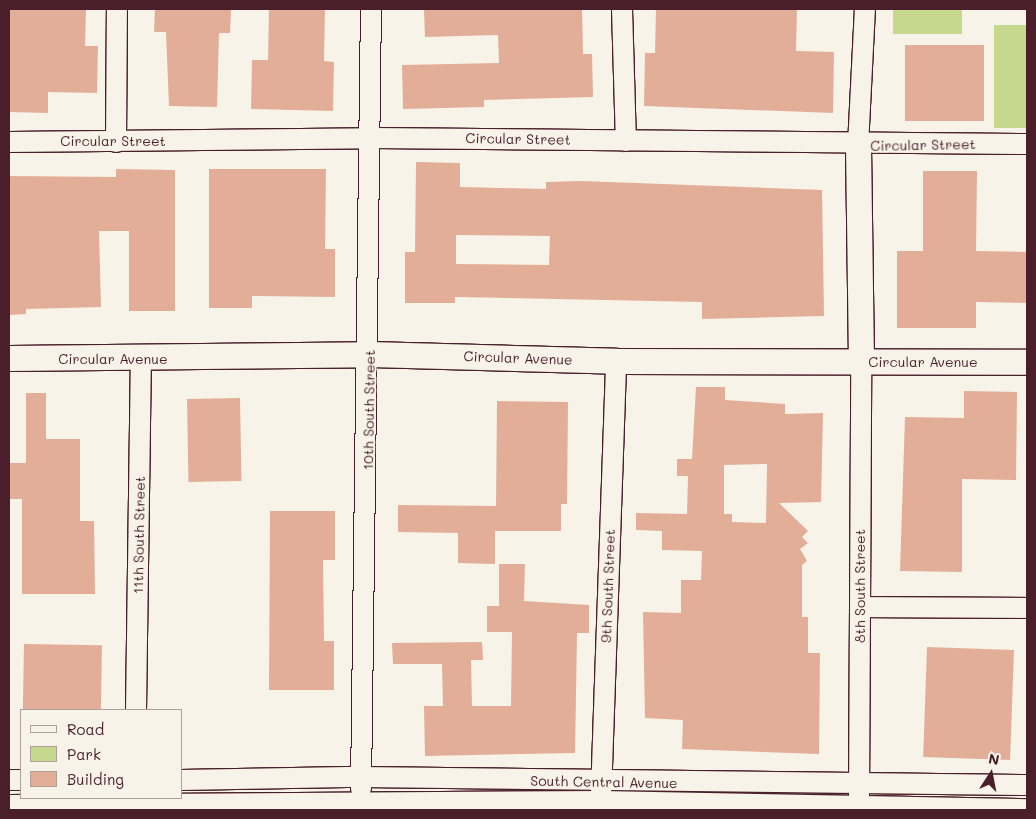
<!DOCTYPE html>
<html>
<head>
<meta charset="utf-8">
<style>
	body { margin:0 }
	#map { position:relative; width:1036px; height:819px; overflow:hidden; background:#f7f3e8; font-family:Mali,sans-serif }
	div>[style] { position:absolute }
	.green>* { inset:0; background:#c5d88d; transform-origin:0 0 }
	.building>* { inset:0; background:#e3ae97; transform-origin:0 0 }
	.roads { filter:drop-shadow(1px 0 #4a1f2b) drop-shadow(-1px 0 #4a1f2b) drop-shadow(0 1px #4a1f2b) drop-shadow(0 -1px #4a1f2b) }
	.minor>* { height:20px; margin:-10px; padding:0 10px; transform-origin:10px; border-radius:10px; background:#f7f3e8 }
	.tertiary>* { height:25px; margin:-12.5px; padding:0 12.5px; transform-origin:12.5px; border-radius:12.5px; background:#f7f3e8 }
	span { translate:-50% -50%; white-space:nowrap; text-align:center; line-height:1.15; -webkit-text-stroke:4px #f7f3e8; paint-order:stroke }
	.street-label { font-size:14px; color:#4a1f2b }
	.frame { position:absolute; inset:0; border:10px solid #4a1f2b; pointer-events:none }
	.legend { position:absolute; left:20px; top:709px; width:162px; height:90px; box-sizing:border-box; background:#f7f3e8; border:1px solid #b29e9c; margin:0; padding:6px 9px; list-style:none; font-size:15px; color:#4a1f2b }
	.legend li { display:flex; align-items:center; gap:10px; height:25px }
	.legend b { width:25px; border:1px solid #b29e9c }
	.north { position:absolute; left:966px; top:749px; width:50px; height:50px; -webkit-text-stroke:4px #f7f3e8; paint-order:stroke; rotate:11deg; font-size:14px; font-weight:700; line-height:20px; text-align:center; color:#4a1f2b }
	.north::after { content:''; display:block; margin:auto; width:18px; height:22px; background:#4a1f2b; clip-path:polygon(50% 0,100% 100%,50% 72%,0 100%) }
</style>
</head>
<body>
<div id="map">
	<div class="green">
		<i style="left:893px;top:9px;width:69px;height:25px"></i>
		<i style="left:994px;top:25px;width:33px;height:103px"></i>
	</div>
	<div class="building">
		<i style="clip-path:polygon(9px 9px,86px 9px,85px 46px,98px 46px,97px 93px,48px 92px,48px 113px,9px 112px)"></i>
		<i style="clip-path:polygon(155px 9px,231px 9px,230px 33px,219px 33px,217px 107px,169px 106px,166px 32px,154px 32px)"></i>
		<i style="clip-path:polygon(269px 9px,325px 9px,324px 61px,334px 62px,333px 111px,251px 109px,252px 60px,268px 60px)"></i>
		<i style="clip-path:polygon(424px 9px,582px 9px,583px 54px,592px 54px,593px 97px,484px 100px,484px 107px,403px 109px,402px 65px,499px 63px,498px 35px,425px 37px)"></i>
		<i style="clip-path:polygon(656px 9px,797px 9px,796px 51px,834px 52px,833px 113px,644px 106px,645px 53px,655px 53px)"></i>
		<i style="left:905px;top:45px;width:79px;height:76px"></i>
		<i style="clip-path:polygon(evenodd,416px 162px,460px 163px,460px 187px,546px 189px,546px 182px,581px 181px,822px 190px,824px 316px,702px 319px,702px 302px,455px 297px,455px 303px,405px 303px,405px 252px,415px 252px,416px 162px,456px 235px,550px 236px,549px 265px,456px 264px,456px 235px)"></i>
		<i style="clip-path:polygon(116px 169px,175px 170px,175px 311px,129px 311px,129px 231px,99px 231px,101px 307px,26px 309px,26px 314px,9px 315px,9px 176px,116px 177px)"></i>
		<i style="clip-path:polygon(209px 169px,326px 169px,325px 249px,335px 249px,335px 297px,252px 296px,252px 308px,209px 308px)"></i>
		<i style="clip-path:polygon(923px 171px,977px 171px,976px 251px,1027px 252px,1027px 303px,976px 302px,976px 328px,897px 328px,897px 251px,923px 251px)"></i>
		<i style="clip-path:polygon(evenodd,696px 387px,725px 387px,725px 400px,785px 404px,785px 414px,823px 413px,821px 502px,779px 503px,808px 531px,802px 537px,808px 543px,800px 549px,807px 561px,802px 565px,802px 617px,808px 617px,808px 653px,820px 653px,819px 754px,682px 749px,683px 720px,645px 718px,643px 612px,681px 613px,681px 580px,701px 580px,702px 551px,662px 550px,662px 531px,636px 530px,636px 513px,687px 514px,688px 476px,677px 476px,677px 459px,692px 459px,696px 387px,767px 464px,766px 523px,732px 522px,732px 514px,724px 514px,724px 465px,767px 464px)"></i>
		<i style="clip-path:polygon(964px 391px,1017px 392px,1016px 480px,962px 479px,962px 572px,900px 571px,905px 417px,964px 418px)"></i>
		<i style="clip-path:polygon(26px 393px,46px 393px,46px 439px,80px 439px,80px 521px,94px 521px,95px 594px,22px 594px,22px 499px,9px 499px,9px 463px,26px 463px)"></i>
		<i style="left:240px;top:398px;width:83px;height:53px;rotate:89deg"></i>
		<i style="clip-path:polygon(497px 401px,568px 402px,567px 504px,561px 504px,561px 531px,495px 531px,495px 564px,458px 563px,458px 533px,398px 532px,398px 505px,496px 506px)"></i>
		<i style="clip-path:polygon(270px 511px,335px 511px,335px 560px,323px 560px,324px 641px,334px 641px,334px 690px,269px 690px)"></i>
		<i style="clip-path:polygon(499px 564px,525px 564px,524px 601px,589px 605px,589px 633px,577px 633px,575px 753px,425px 756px,424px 706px,443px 706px,442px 664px,393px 664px,392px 643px,482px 642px,483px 660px,471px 660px,472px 706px,511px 706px,512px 632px,487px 632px,487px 606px,499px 606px)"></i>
		<i style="left:24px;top:644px;width:78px;height:66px;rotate:1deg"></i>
		<i style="left:927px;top:647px;width:87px;height:110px;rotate:2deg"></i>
	</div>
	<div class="roads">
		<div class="minor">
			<i style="left:622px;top:9px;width:132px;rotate:88.3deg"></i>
			<i style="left:9px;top:142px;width:364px;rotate:-0.6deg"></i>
			<i style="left:373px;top:138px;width:654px;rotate:0.53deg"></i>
			<i style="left:116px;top:142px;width:133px;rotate:-89.6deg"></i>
			<i style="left:858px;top:146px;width:137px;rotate:-87.1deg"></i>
			<i style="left:860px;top:607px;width:167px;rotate:0.3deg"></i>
			<i style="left:136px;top:710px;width:351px;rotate:-89.2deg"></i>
			<i style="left:9px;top:780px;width:12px"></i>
			<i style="left:181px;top:780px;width:180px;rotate:-1deg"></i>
			<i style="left:361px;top:777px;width:666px;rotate:0.69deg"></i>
			<i style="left:361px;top:789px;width:780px;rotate:-89.27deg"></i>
			<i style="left:601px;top:796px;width:435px;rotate:-88deg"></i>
			<i style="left:859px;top:798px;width:436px;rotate:-89.7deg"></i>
			<i style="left:9px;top:805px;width:592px;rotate:-0.39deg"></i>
			<i style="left:601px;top:801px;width:426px;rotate:1.1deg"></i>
		</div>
		<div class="tertiary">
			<i style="left:858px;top:146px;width:216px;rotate:89.2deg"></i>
			<i style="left:9px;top:358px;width:361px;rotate:-0.6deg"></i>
			<i style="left:370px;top:354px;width:246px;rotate:1.6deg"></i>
			<i style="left:616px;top:361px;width:411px;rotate:0.1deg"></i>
		</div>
	</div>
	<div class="street-label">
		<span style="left:518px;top:139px;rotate:1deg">Circular Street</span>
		<span style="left:113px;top:141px">Circular Street</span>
		<span style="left:923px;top:145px;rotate:-1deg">Circular Street</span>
		<span style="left:518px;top:358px;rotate:2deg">Circular Avenue</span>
		<span style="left:113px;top:359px">Circular Avenue</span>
		<span style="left:923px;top:362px">Circular Avenue</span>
		<span style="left:369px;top:410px;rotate:-89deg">10th South Street</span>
		<span style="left:139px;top:535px;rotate:-89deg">11th South Street</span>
		<span style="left:608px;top:586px;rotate:-88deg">9th South Street</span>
		<span style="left:860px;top:586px;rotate:-90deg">8th South Street</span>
		<span style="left:604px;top:782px;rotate:1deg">South Central Avenue</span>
	</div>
	<div class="frame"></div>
	<ul class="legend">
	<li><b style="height:6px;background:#f7f3e8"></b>Road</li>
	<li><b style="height:14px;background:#c5d88d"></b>Park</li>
	<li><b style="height:14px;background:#e3ae97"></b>Building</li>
	</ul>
	<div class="north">N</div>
</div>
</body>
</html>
